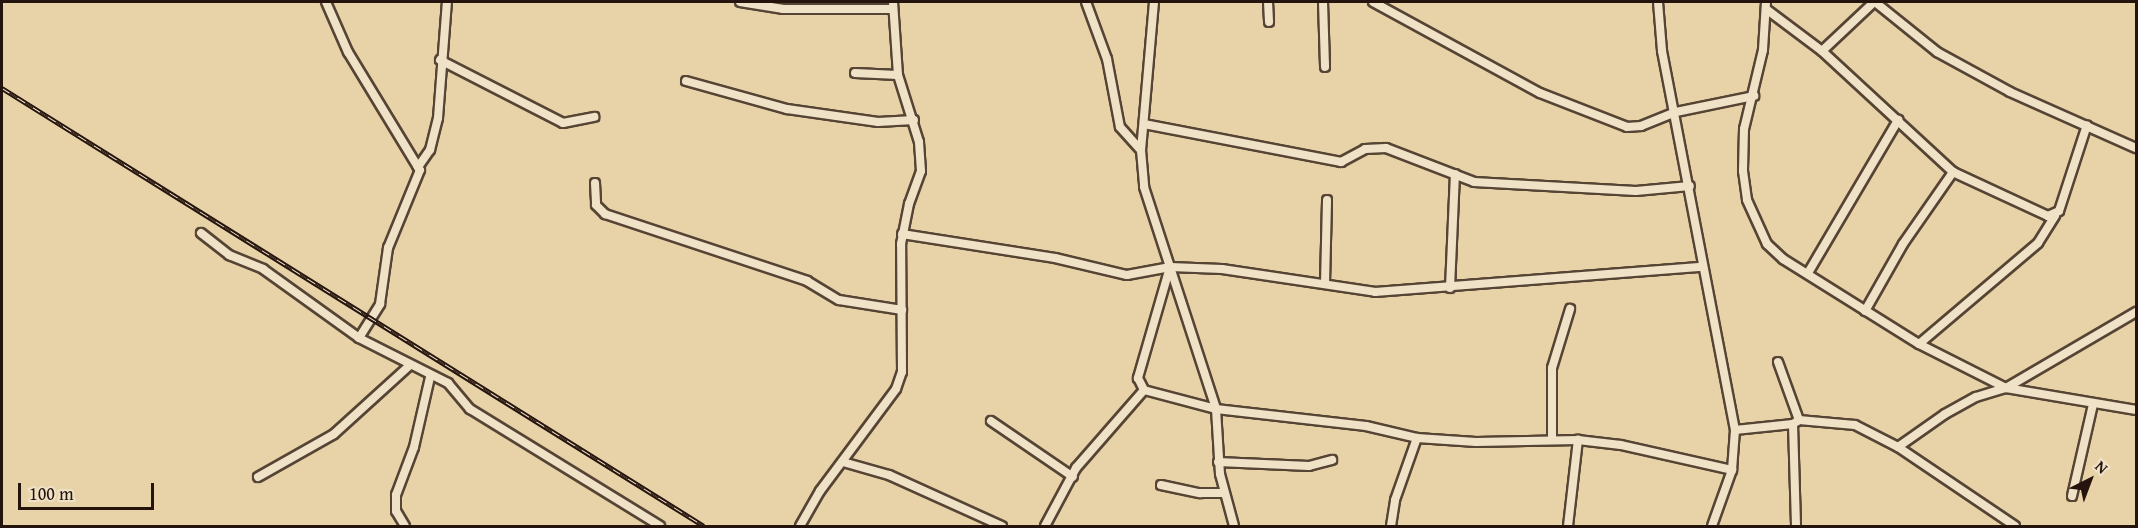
<!DOCTYPE html>
<html>
<head>
<meta charset="utf-8">
<style>
	body { margin:0 }
	#map { position:relative; width:2138px; height:528px; overflow:hidden; background:#e8d3a9; font-family:"Gentium Book Plus",serif }
	div>[style] { position:absolute }
	.roads { filter:drop-shadow(2px 0 #564434) drop-shadow(-2px 0 #564434) drop-shadow(0 2px #564434) drop-shadow(0 -2px #564434) }
	.street>* { height:8px; margin:-4px; padding:0 4px; transform-origin:4px; border-radius:4px; background:#f0e2c7 }
	.rail>* { height:5px; margin-top:-2.5px; transform-origin:0; background:repeating-linear-gradient(90deg,#f0e2c7 0 9px,#25140d 0 18px); box-sizing:border-box; border-block:2px solid #25140d }
	span { translate:-50% -50%; white-space:nowrap; text-align:center; line-height:1.15; -webkit-text-stroke:6px #f0e2c7; paint-order:stroke }
	.frame { position:absolute; inset:0; border:3px solid #25140d; pointer-events:none }
	.north { position:absolute; left:2060px; top:450px; width:60px; height:60px; -webkit-text-stroke:4px #f0e2c7; paint-order:stroke; rotate:42deg; font-size:16px; font-weight:700; line-height:24px; text-align:center; color:#25140d }
	.north::after { content:''; display:block; margin:auto; width:21px; height:27px; background:#25140d; clip-path:polygon(50% 0,100% 100%,50% 72%,0 100%) }
	.scale { position:absolute; left:18px; top:483px; width:136px; height:27px; box-sizing:border-box; border:3px solid #25140d; border-top:0; padding-left:8px; font-size:18px; line-height:21px; white-space:nowrap; color:#25140d; -webkit-text-stroke:4px #f0e2c7; paint-order:stroke }
</style>
</head>
<body>
<div id="map">
	<div class="roads">
		<div class="street">
			<i style="left:326px;top:2px;width:55px;rotate:66.3deg"></i>
			<i style="left:348px;top:52px;width:135px;rotate:58.7deg"></i>
			<i style="left:740px;top:2px;width:44px;rotate:9.2deg"></i>
			<i style="left:783px;top:9px;width:109px"></i>
			<i style="left:1086px;top:2px;width:61px;rotate:69.8deg"></i>
			<i style="left:1107px;top:59px;width:69px;rotate:79.2deg"></i>
			<i style="left:1120px;top:127px;width:31px;rotate:48deg"></i>
			<i style="left:1154px;top:2px;width:149px;rotate:95deg"></i>
			<i style="left:1141px;top:150px;width:37px;rotate:85deg"></i>
			<i style="left:1144px;top:187px;width:233px;rotate:72deg"></i>
			<i style="left:1216px;top:409px;width:65px;rotate:86.5deg"></i>
			<i style="left:1220px;top:474px;width:54px;rotate:74.9deg"></i>
			<i style="left:1268px;top:2px;width:20px;rotate:87deg"></i>
			<i style="left:1323px;top:2px;width:65px;rotate:88.2deg"></i>
			<i style="left:1373px;top:2px;width:190px;rotate:28.6deg"></i>
			<i style="left:1540px;top:93px;width:93px;rotate:21.3deg"></i>
			<i style="left:1627px;top:127px;width:14px;rotate:-4deg"></i>
			<i style="left:1641px;top:126px;width:38px;rotate:-22deg"></i>
			<i style="left:1676px;top:112px;width:80px;rotate:-11.6deg"></i>
			<i style="left:1658px;top:2px;width:49px;rotate:85.3deg"></i>
			<i style="left:1662px;top:51px;width:386px;rotate:79.1deg"></i>
			<i style="left:1735px;top:430px;width:40px;rotate:94.3deg"></i>
			<i style="left:1732px;top:470px;width:59px;rotate:109.7deg"></i>
			<i style="left:1766px;top:2px;width:48px;rotate:93.6deg"></i>
			<i style="left:1763px;top:50px;width:81px;rotate:103.5deg"></i>
			<i style="left:1744px;top:129px;width:42px;rotate:91.4deg"></i>
			<i style="left:1743px;top:171px;width:29px;rotate:82deg"></i>
			<i style="left:1747px;top:200px;width:48px;rotate:65.6deg"></i>
			<i style="left:1767px;top:244px;width:22px;rotate:43deg"></i>
			<i style="left:1783px;top:259px;width:160px;rotate:32deg"></i>
			<i style="left:1919px;top:344px;width:97px;rotate:26.8deg"></i>
			<i style="left:2006px;top:388px;width:132px;rotate:9.6deg"></i>
			<i style="left:1875px;top:2px;width:80px;rotate:38.9deg"></i>
			<i style="left:1937px;top:52px;width:83px;rotate:28.7deg"></i>
			<i style="left:2010px;top:92px;width:138px;rotate:24deg"></i>
			<i style="left:1766px;top:9px;width:70px;rotate:36.9deg"></i>
			<i style="left:1822px;top:51px;width:71px;rotate:-43.3deg"></i>
			<i style="left:1822px;top:51px;width:178px;rotate:42.7deg"></i>
			<i style="left:1953px;top:172px;width:105px;rotate:24.9deg"></i>
			<i style="left:2048px;top:216px;width:12px;rotate:-24deg"></i>
			<i style="left:2059px;top:211px;width:90px;rotate:-72deg"></i>
			<i style="left:440px;top:60px;width:138px;rotate:27.1deg"></i>
			<i style="left:563px;top:123px;width:32px;rotate:-11deg"></i>
			<i style="left:855px;top:73px;width:43px;rotate:2.7deg"></i>
			<i style="left:686px;top:81px;width:105px;rotate:15.5deg"></i>
			<i style="left:787px;top:109px;width:92px;rotate:8.1deg"></i>
			<i style="left:878px;top:122px;width:36px;rotate:-3deg"></i>
			<i style="left:1144px;top:124px;width:201px;rotate:10.9deg"></i>
			<i style="left:1341px;top:162px;width:27px;rotate:-28deg"></i>
			<i style="left:1365px;top:149px;width:21px;rotate:-3deg"></i>
			<i style="left:1386px;top:148px;width:94px;rotate:21.1deg"></i>
			<i style="left:1474px;top:182px;width:162px;rotate:3.2deg"></i>
			<i style="left:1636px;top:191px;width:54px;rotate:-5.3deg"></i>
			<i style="left:595px;top:183px;width:22px;rotate:87deg"></i>
			<i style="left:596px;top:205px;width:13px;rotate:45deg"></i>
			<i style="left:605px;top:214px;width:213px;rotate:18.3deg"></i>
			<i style="left:807px;top:281px;width:37px;rotate:31deg"></i>
			<i style="left:839px;top:300px;width:64px;rotate:9deg"></i>
			<i style="left:201px;top:233px;width:36px;rotate:38deg"></i>
			<i style="left:229px;top:255px;width:37px;rotate:22deg"></i>
			<i style="left:263px;top:269px;width:118px;rotate:35.7deg"></i>
			<i style="left:359px;top:338px;width:100px;rotate:26.8deg"></i>
			<i style="left:448px;top:383px;width:34px;rotate:50deg"></i>
			<i style="left:470px;top:409px;width:223px;rotate:31.6deg"></i>
			<i style="left:902px;top:234px;width:155px;rotate:8.9deg"></i>
			<i style="left:1055px;top:258px;width:74px;rotate:13.3deg"></i>
			<i style="left:1127px;top:275px;width:44px;rotate:-10.5deg"></i>
			<i style="left:1170px;top:267px;width:52px;rotate:2.2deg"></i>
			<i style="left:1222px;top:269px;width:155px;rotate:8.5deg"></i>
			<i style="left:1375px;top:292px;width:328px;rotate:-4.4deg"></i>
			<i style="left:1170px;top:267px;width:116px;rotate:106.1deg"></i>
			<i style="left:1138px;top:378px;width:13px;rotate:63deg"></i>
			<i style="left:1144px;top:390px;width:74px;rotate:14.8deg"></i>
			<i style="left:1216px;top:409px;width:151px;rotate:6.5deg"></i>
			<i style="left:1366px;top:426px;width:52px;rotate:13.2deg"></i>
			<i style="left:1417px;top:438px;width:59px;rotate:3.9deg"></i>
			<i style="left:1476px;top:442px;width:102px;rotate:-1.1deg"></i>
			<i style="left:1578px;top:440px;width:43px;rotate:6.6deg"></i>
			<i style="left:1621px;top:445px;width:114px;rotate:12.7deg"></i>
			<i style="left:1808px;top:273px;width:178px;rotate:-59.5deg"></i>
			<i style="left:1325px;top:283px;width:83px;rotate:-88.6deg"></i>
			<i style="left:1450px;top:288px;width:114px;rotate:-87.5deg"></i>
			<i style="left:1865px;top:311px;width:77px;rotate:-60.4deg"></i>
			<i style="left:1903px;top:244px;width:88px;rotate:-55.2deg"></i>
			<i style="left:359px;top:338px;width:40px;rotate:-58deg"></i>
			<i style="left:380px;top:304px;width:57px;rotate:-81.9deg"></i>
			<i style="left:388px;top:248px;width:84px;rotate:-67.7deg"></i>
			<i style="left:420px;top:170px;width:4px;rotate:-124deg"></i>
			<i style="left:418px;top:167px;width:21px;rotate:-55deg"></i>
			<i style="left:430px;top:150px;width:33px;rotate:-76deg"></i>
			<i style="left:438px;top:118px;width:116px;rotate:-85.6deg"></i>
			<i style="left:1919px;top:344px;width:156px;rotate:-40.3deg"></i>
			<i style="left:2038px;top:243px;width:32px;rotate:-58deg"></i>
			<i style="left:1778px;top:362px;width:62px;rotate:70.1deg"></i>
			<i style="left:991px;top:421px;width:99px;rotate:34.3deg"></i>
			<i style="left:1793px;top:424px;width:102px;rotate:88.3deg"></i>
			<i style="left:1735px;top:430px;width:58px;rotate:-5.9deg"></i>
			<i style="left:1793px;top:424px;width:7px;rotate:-34deg"></i>
			<i style="left:1799px;top:420px;width:56px;rotate:5.1deg"></i>
			<i style="left:1855px;top:425px;width:48px;rotate:27.1deg"></i>
			<i style="left:1898px;top:447px;width:141px;rotate:34deg"></i>
			<i style="left:1552px;top:438px;width:70px;rotate:-90deg"></i>
			<i style="left:1552px;top:368px;width:62px;rotate:-73deg"></i>
			<i style="left:1898px;top:447px;width:57px;rotate:-35.1deg"></i>
			<i style="left:1945px;top:414px;width:35px;rotate:-29deg"></i>
			<i style="left:1976px;top:397px;width:31px;rotate:-17deg"></i>
			<i style="left:2006px;top:388px;width:151px;rotate:-30.3deg"></i>
			<i style="left:843px;top:462px;width:48px;rotate:15.8deg"></i>
			<i style="left:889px;top:475px;width:124px;rotate:24.3deg"></i>
			<i style="left:1218px;top:462px;width:91px;rotate:2.5deg"></i>
			<i style="left:1309px;top:466px;width:24px;rotate:-15deg"></i>
			<i style="left:258px;top:477px;width:87px;rotate:-29.5deg"></i>
			<i style="left:334px;top:434px;width:101px;rotate:-42.2deg"></i>
			<i style="left:1161px;top:485px;width:40px;rotate:12deg"></i>
			<i style="left:1200px;top:493px;width:24px"></i>
			<i style="left:2072px;top:496px;width:94px;rotate:-77.1deg"></i>
			<i style="left:405px;top:526px;width:17px;rotate:-121deg"></i>
			<i style="left:396px;top:511px;width:16px;rotate:-90deg"></i>
			<i style="left:396px;top:495px;width:51px;rotate:-69.4deg"></i>
			<i style="left:414px;top:447px;width:72px;rotate:-77.1deg"></i>
			<i style="left:800px;top:526px;width:40px;rotate:-60.3deg"></i>
			<i style="left:820px;top:491px;width:127px;rotate:-53.3deg"></i>
			<i style="left:896px;top:389px;width:18px;rotate:-71deg"></i>
			<i style="left:902px;top:372px;width:128px;rotate:-90.4deg"></i>
			<i style="left:901px;top:244px;width:41px;rotate:-78.7deg"></i>
			<i style="left:909px;top:204px;width:35px;rotate:-70deg"></i>
			<i style="left:921px;top:171px;width:29px;rotate:-94deg"></i>
			<i style="left:919px;top:142px;width:70px;rotate:-107.4deg"></i>
			<i style="left:898px;top:75px;width:73px;rotate:-93.9deg"></i>
			<i style="left:1045px;top:526px;width:66px;rotate:-61.9deg"></i>
			<i style="left:1076px;top:468px;width:103px;rotate:-48.9deg"></i>
			<i style="left:1391px;top:526px;width:26px;rotate:-81deg"></i>
			<i style="left:1395px;top:500px;width:66px;rotate:-70.5deg"></i>
			<i style="left:1568px;top:526px;width:87px;rotate:-83.4deg"></i>
		</div>
	</div>
	<div class="rail">
		<i style="left:2px;top:88px;width:827px;rotate:31.96deg"></i>
	</div>
	<div class="frame"></div>
	<div class="north">N</div>
	<div class="scale">100 m</div>
</div>
</body>
</html>
